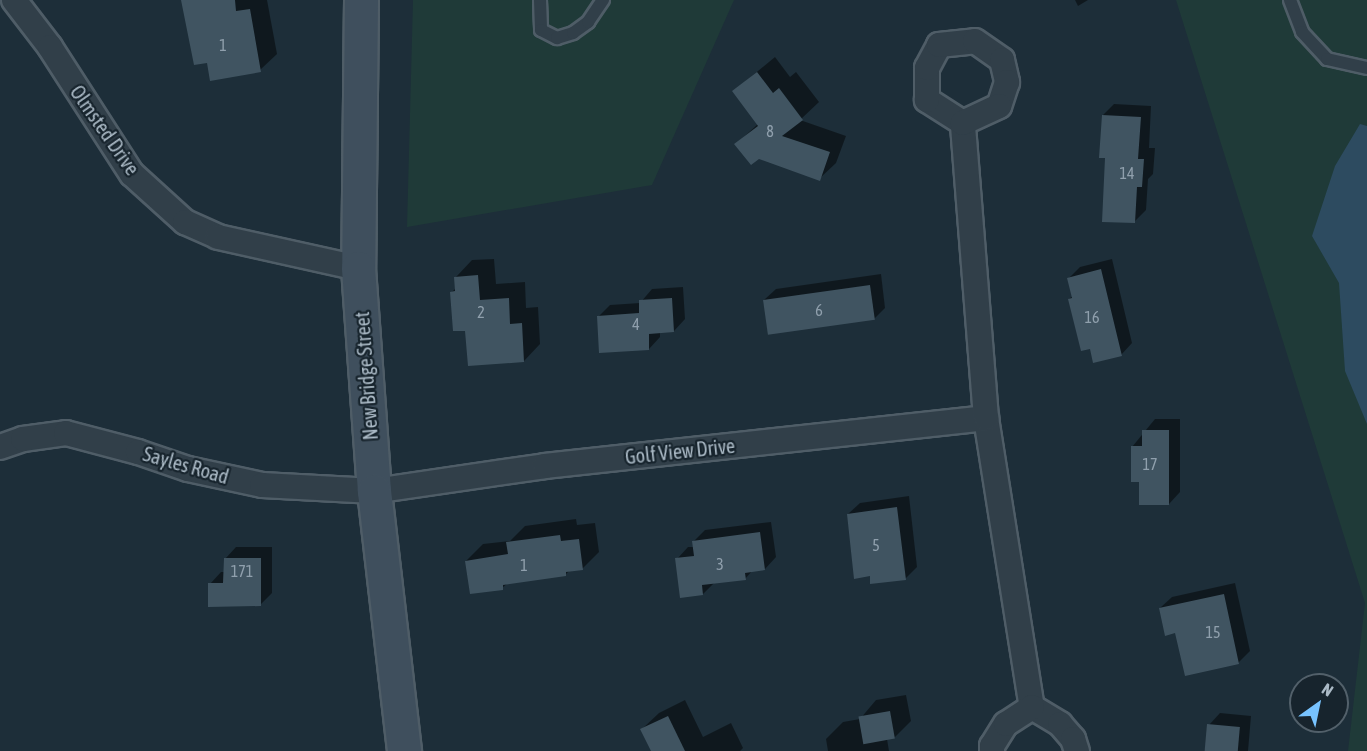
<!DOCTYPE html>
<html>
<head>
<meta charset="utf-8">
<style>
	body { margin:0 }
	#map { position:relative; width:1367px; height:751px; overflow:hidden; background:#1d2e39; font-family:"Asap Condensed",sans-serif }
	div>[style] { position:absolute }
	.green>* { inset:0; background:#1f3a38 }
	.water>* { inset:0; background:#2d4b60 }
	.shadow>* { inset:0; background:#0007 }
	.building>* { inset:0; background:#405461; transform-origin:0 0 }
	.roads { filter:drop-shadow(2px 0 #4f5d67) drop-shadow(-2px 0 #4f5d67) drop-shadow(0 2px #4f5d67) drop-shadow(0 -2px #4f5d67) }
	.lane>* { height:12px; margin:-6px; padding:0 6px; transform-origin:6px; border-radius:6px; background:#313f49 }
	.street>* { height:24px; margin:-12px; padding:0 12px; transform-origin:12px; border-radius:12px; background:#313f49 }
	.secondary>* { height:33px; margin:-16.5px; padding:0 16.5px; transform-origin:16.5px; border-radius:16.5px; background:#3f4f5d }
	span { translate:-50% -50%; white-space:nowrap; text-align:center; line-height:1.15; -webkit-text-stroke:4.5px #17242d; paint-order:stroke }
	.number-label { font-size:16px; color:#90a0ad }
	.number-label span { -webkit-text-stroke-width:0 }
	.street-label { font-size:20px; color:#abbac6 }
	.north { position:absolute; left:1289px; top:673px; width:60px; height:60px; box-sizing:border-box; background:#17242d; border:2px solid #52606a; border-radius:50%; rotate:33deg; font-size:16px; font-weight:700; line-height:24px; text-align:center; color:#abbac6 }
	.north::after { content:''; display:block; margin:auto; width:21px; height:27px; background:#77c3ff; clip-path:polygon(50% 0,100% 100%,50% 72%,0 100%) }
</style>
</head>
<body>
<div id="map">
	<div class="green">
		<i style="clip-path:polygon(413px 0,734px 0,652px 185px,407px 227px)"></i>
		<i style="clip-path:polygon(1176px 0,1367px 0,1367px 751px,1348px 751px,1365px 603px)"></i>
	</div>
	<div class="water">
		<i style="clip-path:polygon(1360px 124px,1367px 126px,1367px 424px,1345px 371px,1339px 283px,1312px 236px,1335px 166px)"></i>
	</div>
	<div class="shadow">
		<i style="clip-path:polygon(183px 0,267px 0,277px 54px,260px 70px,208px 61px)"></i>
		<i style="clip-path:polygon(1075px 0,1088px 0,1078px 6px)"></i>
		<i style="clip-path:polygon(775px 57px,790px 77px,796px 72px,819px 102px,800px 120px,846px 136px,836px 163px,819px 179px,736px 144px,758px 124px,734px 91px)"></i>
		<i style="clip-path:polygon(1114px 104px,1151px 106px,1149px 148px,1155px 148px,1153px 174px,1148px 179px,1146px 210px,1134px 222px,1107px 157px,1103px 115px)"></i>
		<i style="clip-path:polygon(494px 259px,496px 284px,525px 282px,526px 308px,538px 307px,540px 344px,524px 361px,467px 329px,452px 292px,456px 288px,456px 277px,472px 260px)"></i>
		<i style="clip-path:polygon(1112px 259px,1132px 343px,1121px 355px,1091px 347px,1069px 299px,1073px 296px,1069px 278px,1080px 267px)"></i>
		<i style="clip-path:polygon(881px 274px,885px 308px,874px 319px,764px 300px,776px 289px)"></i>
		<i style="clip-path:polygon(683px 287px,685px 319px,674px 331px,660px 332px,660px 337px,649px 349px,599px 316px,610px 305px,640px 303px,652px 289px)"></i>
		<i style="clip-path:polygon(1155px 419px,1180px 419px,1180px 492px,1169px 504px,1140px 480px,1132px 447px)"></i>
		<i style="clip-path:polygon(909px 496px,917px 567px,906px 578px,871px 575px,848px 514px,860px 503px)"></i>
		<i style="clip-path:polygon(576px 519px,577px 525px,595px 523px,599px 552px,583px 568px,570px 570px,565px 575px,508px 583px,502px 588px,466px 561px,483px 544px,510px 541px,525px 526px)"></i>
		<i style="clip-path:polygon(771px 522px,776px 557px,765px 569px,753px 570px,745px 579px,715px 582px,703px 594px,677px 559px,688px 547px,694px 547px,694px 541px,705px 530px)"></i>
		<i style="clip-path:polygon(236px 547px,272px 547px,272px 593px,260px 605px,210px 584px,221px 572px,225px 572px,225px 559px)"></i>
		<i style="clip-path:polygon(1235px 583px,1250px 651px,1238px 663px,1177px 631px,1160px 608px,1172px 597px)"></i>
		<i style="clip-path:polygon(906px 695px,911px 721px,894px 738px,887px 739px,889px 751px,828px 751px,826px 739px,843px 722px,860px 719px,876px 700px)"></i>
		<i style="clip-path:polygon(685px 700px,703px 737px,731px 723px,743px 748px,740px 751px,653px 751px,642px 729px,659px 713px)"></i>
		<i style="clip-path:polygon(1220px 713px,1251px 716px,1248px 751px,1206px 751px,1209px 725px)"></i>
	</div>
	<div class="building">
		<i style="clip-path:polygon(181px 0,235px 0,236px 11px,250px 9px,261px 72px,210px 81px,207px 63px,194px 65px)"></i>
		<i style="clip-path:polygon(757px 72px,773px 93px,779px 88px,803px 120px,782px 136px,830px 152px,820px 181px,759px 159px,751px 165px,734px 144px,758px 126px,732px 91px)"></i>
		<i style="clip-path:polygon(1102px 115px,1141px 117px,1138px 159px,1144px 159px,1142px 187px,1137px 187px,1135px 223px,1102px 222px,1105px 158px,1099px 158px)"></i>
		<i style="clip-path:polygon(1101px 269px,1122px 356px,1093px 363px,1090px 349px,1081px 351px,1068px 299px,1072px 298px,1067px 278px)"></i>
		<i style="clip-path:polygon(478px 275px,480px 300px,509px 298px,510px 324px,522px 323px,524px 362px,468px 366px,465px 331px,453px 331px,450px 292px,455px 291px,454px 277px)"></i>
		<i style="left:870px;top:285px;width:35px;height:108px;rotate:82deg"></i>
		<i style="clip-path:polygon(672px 298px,674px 332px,649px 334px,649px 350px,599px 353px,597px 316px,639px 313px,639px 300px)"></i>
		<i style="clip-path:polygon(1142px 430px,1169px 430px,1169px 505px,1139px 505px,1139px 482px,1131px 482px,1131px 446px,1142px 446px)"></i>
		<i style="clip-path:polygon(897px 507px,906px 580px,870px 584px,870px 576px,854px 579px,847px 514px)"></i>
		<i style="clip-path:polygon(760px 532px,765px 570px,745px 573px,746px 580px,702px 585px,703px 595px,680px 598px,675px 558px,694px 556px,692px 541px)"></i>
		<i style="clip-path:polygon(560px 535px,561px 541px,579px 539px,583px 570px,566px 572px,566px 576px,503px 585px,503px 590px,470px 594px,465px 561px,508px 554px,506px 542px)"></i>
		<i style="clip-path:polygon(224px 558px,261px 558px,261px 606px,208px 607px,208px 583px,223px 583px)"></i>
		<i style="clip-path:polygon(1224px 594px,1239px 664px,1185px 676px,1175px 633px,1165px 636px,1159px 608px)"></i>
		<i style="left:890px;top:711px;width:28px;height:32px;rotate:80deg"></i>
		<i style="clip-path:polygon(668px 716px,685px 751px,651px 751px,640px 729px)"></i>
		<i style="left:1207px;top:724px;width:33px;height:27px;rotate:5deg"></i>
	</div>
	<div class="roads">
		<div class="lane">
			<i style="left:540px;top:0;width:30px;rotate:88deg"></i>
			<i style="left:541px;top:30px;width:18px;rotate:27deg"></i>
			<i style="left:557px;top:38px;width:17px;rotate:-17deg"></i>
			<i style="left:573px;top:33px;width:19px;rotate:-36deg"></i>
			<i style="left:588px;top:22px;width:27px;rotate:-56deg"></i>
			<i style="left:1290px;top:0;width:34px;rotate:69deg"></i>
			<i style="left:1302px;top:32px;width:37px;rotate:47deg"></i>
			<i style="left:1327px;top:59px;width:41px;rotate:12.7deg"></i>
		</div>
		<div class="street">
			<i style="left:14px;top:0;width:59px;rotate:52.5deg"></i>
			<i style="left:50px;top:47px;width:151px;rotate:57.2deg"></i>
			<i style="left:132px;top:174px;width:72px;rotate:42.2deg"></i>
			<i style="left:185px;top:222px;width:36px;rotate:24deg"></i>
			<i style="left:218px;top:237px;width:143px;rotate:12.5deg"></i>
			<i style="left:986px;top:418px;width:293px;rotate:81deg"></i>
			<i style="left:1032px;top:707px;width:33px;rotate:31deg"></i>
			<i style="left:1060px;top:724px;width:20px;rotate:49deg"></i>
			<i style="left:1073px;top:739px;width:13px;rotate:72deg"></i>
			<i style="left:0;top:447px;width:24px;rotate:-19deg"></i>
			<i style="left:23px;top:439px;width:43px;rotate:-7.9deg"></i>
			<i style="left:66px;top:433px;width:74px;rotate:14.8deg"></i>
			<i style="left:138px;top:452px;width:53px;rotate:18.8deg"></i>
			<i style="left:188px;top:469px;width:76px;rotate:12.2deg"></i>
			<i style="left:262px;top:485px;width:112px;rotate:3.1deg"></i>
			<i style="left:374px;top:491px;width:173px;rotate:-8.3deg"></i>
			<i style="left:545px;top:466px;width:444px;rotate:-6.2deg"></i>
			<i style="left:986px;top:418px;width:296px;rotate:-94.5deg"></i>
			<i style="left:963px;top:123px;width:43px;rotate:-147.4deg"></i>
			<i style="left:927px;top:100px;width:32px;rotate:-90deg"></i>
			<i style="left:927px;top:68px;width:26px;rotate:-62deg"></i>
			<i style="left:939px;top:45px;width:36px;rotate:-6deg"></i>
			<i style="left:975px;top:41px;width:33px;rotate:35deg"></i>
			<i style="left:1002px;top:60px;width:23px;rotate:77deg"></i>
			<i style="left:1007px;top:82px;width:25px;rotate:108deg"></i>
			<i style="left:999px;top:106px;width:40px;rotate:155deg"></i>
			<i style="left:992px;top:751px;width:5px;rotate:-90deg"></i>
			<i style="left:992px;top:746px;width:26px;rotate:-58deg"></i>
			<i style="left:1006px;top:724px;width:31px;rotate:-33deg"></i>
		</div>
		<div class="secondary">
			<i style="left:361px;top:0;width:268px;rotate:90.6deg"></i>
			<i style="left:358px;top:268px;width:224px;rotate:85.9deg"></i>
			<i style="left:374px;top:491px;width:262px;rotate:83.4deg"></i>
		</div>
	</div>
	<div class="number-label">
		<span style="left:223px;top:45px">1</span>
		<span style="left:770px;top:131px">8</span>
		<span style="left:1127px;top:173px">14</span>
		<span style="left:819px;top:310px">6</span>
		<span style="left:481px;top:312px">2</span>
		<span style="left:1092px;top:317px">16</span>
		<span style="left:636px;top:324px">4</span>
		<span style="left:1150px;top:464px">17</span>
		<span style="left:876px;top:545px">5</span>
		<span style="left:720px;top:564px">3</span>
		<span style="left:524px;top:565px">1</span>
		<span style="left:242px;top:571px">171</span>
		<span style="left:1213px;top:632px">15</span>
	</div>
	<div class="street-label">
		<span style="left:105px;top:130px;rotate:55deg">Olmsted Drive</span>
		<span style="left:366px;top:376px;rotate:-94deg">New Bridge Street</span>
		<span style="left:680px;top:451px;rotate:-6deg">Golf View Drive</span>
		<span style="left:186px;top:465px;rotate:16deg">Sayles Road</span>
	</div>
	<div class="north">N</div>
</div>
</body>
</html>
